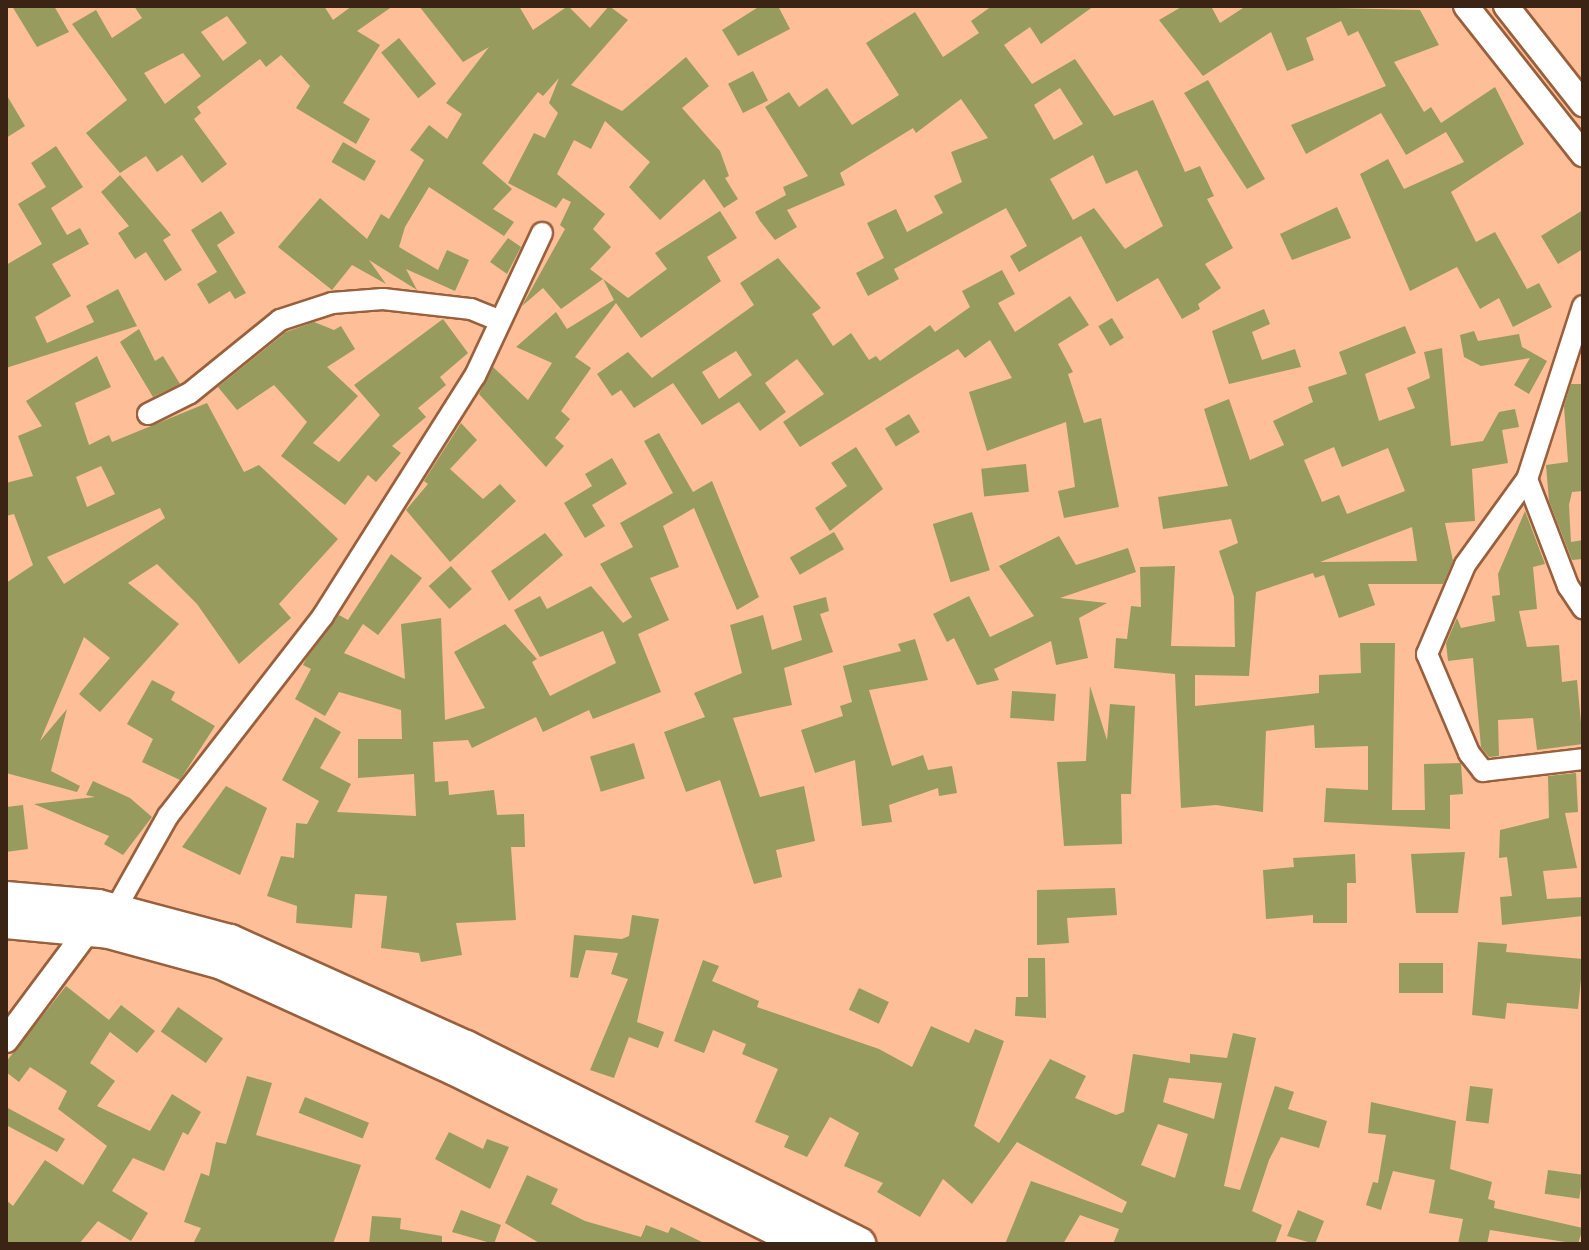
<!DOCTYPE html>
<html>
<head>
<meta charset="utf-8">
<style>
	body { margin:0 }
	#map { position:relative; width:1589px; height:1250px; overflow:hidden; background:#febe98; font-family:Barlow,sans-serif }
	div>[style] { position:absolute }
	.building>* { inset:0; background:#979b5e; transform-origin:0 0 }
	.roads { filter:drop-shadow(2px 0 #98603c) drop-shadow(-2px 0 #98603c) drop-shadow(0 2px #98603c) drop-shadow(0 -2px #98603c) }
	.minor>* { height:20px; margin:-10px; padding:0 10px; transform-origin:10px; border-radius:10px; background:#fff }
	.tertiary>* { height:24px; margin:-12px; padding:0 12px; transform-origin:12px; border-radius:12px; background:#fff }
	.primary>* { height:32px; margin:-16px; padding:0 16px; transform-origin:16px; border-radius:16px; background:#fff }
	span { translate:-50% -50%; white-space:nowrap; text-align:center; line-height:1.15; -webkit-text-stroke:7px #ffeadf; paint-order:stroke }
	.frame { position:absolute; inset:0; border:8px solid #3c2415; pointer-events:none }
</style>
</head>
<body>
<div id="map">
	<div class="building">
		<i style="clip-path:polygon(12px 6px,54px 6px,69px 32px,37px 47px)"></i>
		<i style="clip-path:polygon(evenodd,134px 6px,324px 6px,333px 20px,352px 6px,393px 6px,357px 31px,380px 45px,343px 103px,370px 119px,356px 144px,296px 108px,310px 86px,281px 55px,266px 67px,260px 59px,197px 107px,201px 113px,194px 119px,227px 164px,202px 183px,182px 155px,157px 172px,146px 156px,120px 173px,86px 133px,127px 100px,72px 24px,96px 10px,112px 38px,142px 18px,134px 6px,227px 16px,247px 43px,223px 61px,201px 32px,227px 16px,134px 6px,183px 53px,201px 76px,165px 104px,144px 73px,183px 53px)"></i>
		<i style="clip-path:polygon(419px 6px,519px 6px,533px 30px,568px 6px,590px 28px,609px 6px,628px 20px,571px 85px,622px 111px,686px 57px,709px 86px,682px 108px,720px 151px,729px 176px,725px 178px,738px 199px,724px 208px,704px 179px,660px 220px,629px 187px,650px 162px,605px 121px,591px 149px,574px 140px,557px 174px,605px 214px,593px 229px,611px 247px,590px 269px,603px 279px,561px 309px,543px 288px,522px 306px,565px 229px,560px 225px,571px 202px,563px 198px,556px 208px,508px 183px,534px 133px,545px 138px,558px 113px,549px 103px,559px 78px,543px 96px,538px 92px,482px 163px,512px 189px,493px 209px,514px 222px,504px 236px,429px 187px,405px 227px,399px 247px,438px 270px,447px 250px,469px 260px,455px 291px,406px 269px,417px 290px,369px 260px,386px 284px,352px 265px,332px 290px,278px 247px,320px 198px,367px 239px,381px 214px,389px 219px,424px 160px,410px 150px,429px 125px,447px 139px,462px 114px,446px 103px,489px 47px,463px 62px)"></i>
		<i style="clip-path:polygon(760px 6px,778px 6px,790px 29px,738px 56px,722px 30px)"></i>
		<i style="clip-path:polygon(evenodd,992px 6px,1094px 6px,1041px 44px,1030px 27px,1004px 45px,1032px 84px,1075px 59px,1114px 116px,1153px 100px,1185px 172px,1200px 166px,1214px 196px,1207px 199px,1233px 248px,1205px 264px,1221px 288px,1198px 304px,1200px 309px,1182px 319px,1158px 278px,1117px 302px,1081px 236px,1019px 272px,1010px 256px,1027px 246px,1006px 208px,894px 269px,899px 279px,868px 296px,856px 273px,884px 258px,867px 223px,896px 209px,907px 232px,943px 213px,934px 196px,962px 182px,951px 152px,988px 138px,961px 99px,916px 133px,913px 128px,840px 173px,845px 185px,787px 210px,797px 227px,775px 240px,760px 221px,755px 212px,786px 195px,783px 187px,808px 176px,765px 107px,789px 92px,799px 107px,827px 88px,852px 125px,899px 95px,866px 43px,915px 12px,943px 57px,979px 33px,971px 21px,992px 6px,1060px 88px,1083px 124px,1054px 140px,1034px 105px,1060px 88px,992px 6px,1093px 155px,1106px 184px,1137px 170px,1163px 226px,1125px 249px,1094px 208px,1073px 220px,1050px 179px,1093px 155px)"></i>
		<i style="clip-path:polygon(1183px 6px,1211px 6px,1220px 23px,1246px 6px,1420px 10px,1439px 45px,1394px 62px,1424px 112px,1431px 107px,1441px 123px,1495px 87px,1524px 144px,1451px 192px,1476px 242px,1495px 232px,1527px 289px,1539px 283px,1552px 307px,1513px 327px,1499px 298px,1480px 309px,1457px 267px,1410px 291px,1360px 174px,1388px 159px,1404px 189px,1464px 162px,1446px 132px,1406px 155px,1381px 113px,1306px 154px,1291px 125px,1386px 86px,1358px 31px,1348px 36px,1341px 21px,1306px 38px,1314px 60px,1287px 71px,1271px 32px,1203px 76px,1159px 20px)"></i>
		<i style="left:399px;top:38px;width:59px;height:23px;rotate:51deg"></i>
		<i style="left:753px;top:71px;width:33px;height:28px;rotate:63deg"></i>
		<i style="clip-path:polygon(1208px 80px,1265px 179px,1247px 189px,1184px 93px)"></i>
		<i style="clip-path:polygon(6px 94px,25px 126px,6px 138px)"></i>
		<i style="left:343px;top:142px;width:38px;height:23px;rotate:30deg"></i>
		<i style="clip-path:polygon(56px 146px,83px 187px,51px 208px,67px 235px,80px 228px,89px 244px,52px 264px,71px 296px,35px 317px,47px 343px,94px 322px,86px 306px,118px 289px,137px 326px,6px 368px,6px 265px,42px 244px,18px 204px,46px 187px,31px 163px)"></i>
		<i style="clip-path:polygon(120px 175px,171px 235px,163px 240px,182px 270px,165px 281px,146px 252px,135px 259px,118px 233px,129px 226px,101px 192px)"></i>
		<i style="clip-path:polygon(1337px 207px,1351px 238px,1292px 260px,1280px 234px)"></i>
		<i style="clip-path:polygon(1583px 210px,1583px 249px,1558px 264px,1541px 236px)"></i>
		<i style="clip-path:polygon(221px 211px,235px 233px,217px 245px,246px 293px,235px 299px,230px 291px,209px 304px,197px 284px,217px 272px,191px 230px)"></i>
		<i style="clip-path:polygon(720px 211px,737px 238px,707px 257px,721px 281px,641px 338px,616px 303px,575px 357px,591px 368px,561px 411px,570px 419px,555px 438px,564px 446px,546px 467px,479px 394px,493px 367px,528px 400px,552px 363px,516px 347px,556px 312px,567px 329px,614px 300px,603px 279px,628px 298px,667px 269px,655px 253px)"></i>
		<i style="clip-path:polygon(508px 238px,521px 247px,507px 274px,490px 262px)"></i>
		<i style="clip-path:polygon(evenodd,778px 258px,821px 308px,812px 314px,833px 346px,851px 333px,869px 360px,876px 356px,880px 361px,930px 325px,935px 332px,970px 307px,962px 291px,1002px 270px,1015px 294px,998px 303px,1015px 332px,1070px 296px,1089px 325px,1058px 344px,1073px 372px,1068px 374px,1084px 423px,1101px 418px,1119px 507px,1064px 518px,1058px 491px,1075px 487px,1066px 422px,987px 451px,969px 392px,1012px 378px,990px 340px,965px 358px,958px 349px,800px 447px,783px 422px,824px 394px,797px 359px,765px 383px,786px 412px,760px 431px,739px 402px,702px 425px,673px 383px,634px 408px,621px 390px,612px 396px,597px 374px,628px 352px,652px 378px,754px 305px,740px 283px,778px 258px,736px 351px,752px 375px,719px 399px,702px 372px,736px 351px)"></i>
		<i style="clip-path:polygon(1264px 309px,1270px 324px,1252px 332px,1262px 360px,1295px 349px,1301px 367px,1229px 384px,1212px 331px)"></i>
		<i style="left:1112px;top:318px;width:23px;height:16px;rotate:59deg"></i>
		<i style="clip-path:polygon(443px 319px,468px 353px,440px 377px,446px 385px,418px 408px,426px 417px,392px 446px,401px 453px,376px 482px,368px 475px,345px 505px,281px 456px,307px 422px,274px 385px,237px 410px,218px 387px,286px 332px,314px 322px,334px 330px,341px 326px,355px 349px,327px 367px,358px 396px,313px 443px,339px 462px,380px 415px,354px 385px)"></i>
		<i style="clip-path:polygon(evenodd,1405px 326px,1416px 353px,1365px 374px,1379px 421px,1415px 408px,1407px 388px,1430px 378px,1424px 352px,1442px 348px,1451px 446px,1483px 441px,1499px 412px,1515px 409px,1519px 427px,1502px 430px,1508px 463px,1472px 469px,1475px 521px,1445px 523px,1453px 561px,1443px 584px,1368px 584px,1375px 605px,1339px 618px,1324px 575px,1315px 578px,1313px 573px,1256px 592px,1249px 676px,1195px 675px,1195px 706px,1319px 693px,1319px 675px,1361px 673px,1360px 643px,1395px 643px,1392px 810px,1425px 810px,1424px 764px,1461px 763px,1463px 794px,1450px 795px,1450px 829px,1324px 822px,1326px 788px,1368px 790px,1368px 746px,1315px 748px,1314px 725px,1266px 731px,1263px 812px,1216px 805px,1181px 808px,1175px 674px,1114px 668px,1116px 638px,1127px 639px,1131px 606px,1141px 607px,1140px 567px,1175px 566px,1171px 646px,1235px 647px,1234px 597px,1219px 551px,1238px 543px,1231px 519px,1163px 529px,1158px 497px,1228px 486px,1204px 409px,1229px 399px,1250px 460px,1284px 445px,1273px 421px,1313px 402px,1308px 387px,1347px 374px,1339px 352px,1405px 326px,1334px 447px,1342px 467px,1388px 448px,1405px 491px,1347px 514px,1339px 495px,1322px 502px,1304px 460px,1334px 447px,1405px 326px,1412px 527px,1417px 561px,1320px 562px,1412px 527px)"></i>
		<i style="clip-path:polygon(139px 329px,155px 361px,163px 356px,180px 384px,153px 397px,120px 342px)"></i>
		<i style="clip-path:polygon(1474px 331px,1478px 341px,1519px 334px,1522px 347px,1547px 361px,1529px 394px,1514px 385px,1530px 358px,1481px 366px,1464px 357px,1460px 335px)"></i>
		<i style="clip-path:polygon(evenodd,97px 356px,111px 387px,75px 403px,89px 445px,109px 435px,112px 442px,207px 403px,244px 472px,259px 465px,338px 539px,279px 604px,291px 618px,239px 664px,197px 604px,157px 564px,128px 583px,179px 624px,100px 712px,79px 694px,110px 658px,84px 637px,40px 741px,67px 709px,51px 771px,80px 786px,77px 792px,6px 773px,6px 583px,33px 565px,14px 514px,6px 516px,6px 483px,33px 476px,18px 436px,42px 426px,26px 401px,97px 356px,101px 466px,115px 494px,87px 507px,76px 477px,101px 466px,97px 356px,160px 508px,165px 518px,64px 584px,47px 557px,160px 508px)"></i>
		<i style="clip-path:polygon(1571px 384px,1583px 384px,1583px 491px,1572px 492px,1569px 505px,1571px 542px,1583px 540px,1583px 559px,1572px 560px,1549px 501px,1546px 465px,1568px 462px,1564px 406px)"></i>
		<i style="left:909px;top:414px;width:21px;height:28px;rotate:59deg"></i>
		<i style="clip-path:polygon(461px 423px,477px 440px,450px 469px,483px 499px,500px 484px,516px 501px,450px 562px,406px 510px,428px 484px,424px 481px)"></i>
		<i style="clip-path:polygon(659px 433px,693px 492px,712px 481px,759px 597px,737px 610px,694px 508px,663px 526px,679px 567px,650px 578px,669px 620px,638px 634px,661px 692px,593px 719px,589px 710px,543px 732px,536px 717px,472px 748px,468px 740px,433px 742px,435px 782px,448px 781px,449px 795px,494px 790px,497px 815px,524px 814px,525px 847px,511px 847px,516px 920px,456px 923px,462px 955px,421px 962px,419px 953px,381px 948px,387px 896px,355px 894px,352px 928px,296px 923px,297px 906px,267px 896px,281px 856px,294px 858px,296px 823px,307px 824px,319px 801px,282px 780px,315px 717px,341px 732px,320px 768px,351px 784px,337px 812px,416px 816px,414px 774px,358px 778px,358px 739px,402px 739px,401px 710px,339px 692px,325px 716px,295px 699px,311px 669px,303px 665px,306px 659px,339px 615px,348px 620px,391px 554px,422px 578px,378px 635px,363px 624px,344px 653px,405px 679px,401px 624px,441px 618px,445px 720px,485px 708px,454px 652px,505px 624px,537px 659px,532px 662px,550px 696px,616px 663px,603px 631px,540px 657px,514px 610px,540px 596px,547px 609px,591px 586px,623px 623px,632px 617px,600px 564px,633px 547px,620px 523px,673px 493px,644px 441px)"></i>
		<i style="clip-path:polygon(856px 447px,883px 489px,830px 531px,815px 508px,847px 486px,831px 463px)"></i>
		<i style="clip-path:polygon(612px 458px,627px 484px,592px 505px,605px 526px,585px 538px,564px 503px,592px 486px,585px 474px)"></i>
		<i style="left:1026px;top:464px;width:28px;height:45px;rotate:84deg"></i>
		<i style="clip-path:polygon(1525px 511px,1545px 564px,1533px 567px,1537px 609px,1519px 611px,1527px 647px,1559px 645px,1562px 682px,1577px 680px,1583px 744px,1537px 750px,1533px 718px,1498px 720px,1499px 756px,1489px 757px,1481px 747px,1473px 658px,1448px 661px,1446px 643px,1457px 618px,1461px 628px,1495px 621px,1492px 596px,1500px 595px,1498px 574px)"></i>
		<i style="left:972px;top:512px;width:61px;height:41px;rotate:73deg"></i>
		<i style="left:834px;top:532px;width:20px;height:51px;rotate:60deg"></i>
		<i style="clip-path:polygon(545px 533px,563px 555px,509px 601px,491px 571px)"></i>
		<i style="clip-path:polygon(1059px 536px,1076px 565px,1128px 548px,1136px 572px,1060px 598px,1107px 603px,1079px 618px,1088px 658px,1056px 665px,1051px 641px,994px 669px,999px 680px,977px 685px,954px 638px,947px 642px,933px 614px,969px 596px,990px 637px,1034px 616px,999px 566px)"></i>
		<i style="left:451px;top:566px;width:31px;height:30px;rotate:48deg"></i>
		<i style="clip-path:polygon(826px 597px,829px 611px,820px 614px,833px 652px,784px 668px,792px 705px,733px 718px,760px 797px,804px 786px,815px 841px,776px 850px,782px 877px,754px 884px,720px 780px,686px 792px,664px 732px,705px 717px,694px 693px,742px 673px,730px 625px,763px 615px,772px 650px,802px 640px,793px 606px)"></i>
		<i style="clip-path:polygon(915px 639px,928px 680px,869px 690px,892px 766px,923px 755px,928px 770px,952px 766px,957px 793px,939px 796px,938px 788px,889px 805px,892px 822px,862px 826px,855px 760px,815px 773px,801px 730px,843px 716px,840px 706px,852px 702px,843px 666px,901px 651px,898px 644px)"></i>
		<i style="clip-path:polygon(152px 680px,175px 692px,171px 700px,215px 726px,180px 780px,142px 762px,153px 739px,127px 724px)"></i>
		<i style="clip-path:polygon(1090px 686px,1107px 740px,1110px 704px,1135px 706px,1131px 794px,1121px 794px,1122px 844px,1064px 846px,1057px 762px,1086px 761px)"></i>
		<i style="left:1012px;top:691px;width:44px;height:27px;rotate:4deg"></i>
		<i style="left:634px;top:743px;width:37px;height:46px;rotate:73deg"></i>
		<i style="clip-path:polygon(1576px 773px,1578px 812px,1565px 813px,1577px 868px,1543px 871px,1547px 899px,1583px 897px,1583px 916px,1502px 925px,1500px 897px,1512px 896px,1507px 857px,1499px 858px,1500px 830px,1549px 818px,1548px 776px)"></i>
		<i style="clip-path:polygon(93px 781px,130px 798px,152px 817px,123px 855px,104px 844px,109px 836px,34px 804px,95px 797px,86px 795px)"></i>
		<i style="clip-path:polygon(226px 786px,267px 808px,240px 875px,182px 847px)"></i>
		<i style="clip-path:polygon(23px 805px,28px 849px,6px 852px,6px 807px)"></i>
		<i style="clip-path:polygon(1465px 852px,1458px 913px,1416px 913px,1411px 854px)"></i>
		<i style="clip-path:polygon(1355px 854px,1356px 883px,1347px 883px,1347px 923px,1313px 923px,1313px 915px,1266px 919px,1263px 870px,1294px 867px,1293px 858px)"></i>
		<i style="clip-path:polygon(1115px 888px,1117px 915px,1067px 918px,1069px 943px,1037px 945px,1037px 890px)"></i>
		<i style="clip-path:polygon(632px 915px,659px 919px,637px 1022px,664px 1032px,658px 1048px,629px 1037px,614px 1078px,590px 1070px,628px 979px,611px 974px,618px 953px,586px 950px,578px 978px,570px 977px,574px 935px,622px 939px,629px 936px)"></i>
		<i style="clip-path:polygon(1478px 942px,1507px 944px,1506px 952px,1583px 959px,1578px 1009px,1507px 1003px,1505px 1019px,1472px 1015px)"></i>
		<i style="clip-path:polygon(1028px 958px,1045px 958px,1046px 1018px,1015px 1016px,1016px 997px,1028px 997px)"></i>
		<i style="clip-path:polygon(evenodd,703px 960px,719px 966px,712px 981px,759px 1001px,757px 1007px,879px 1049px,912px 1067px,931px 1026px,969px 1043px,975px 1029px,1004px 1041px,974px 1126px,999px 1143px,1050px 1059px,1086px 1076px,1075px 1098px,1116px 1115px,1124px 1112px,1133px 1054px,1190px 1063px,1190px 1054px,1227px 1058px,1233px 1033px,1256px 1038px,1224px 1186px,1240px 1190px,1275px 1086px,1294px 1092px,1288px 1109px,1327px 1121px,1319px 1148px,1281px 1137px,1269px 1160px,1252px 1211px,1282px 1225px,1275px 1244px,1113px 1244px,1119px 1229px,1080px 1215px,1063px 1244px,1005px 1244px,1031px 1181px,1122px 1213px,1127px 1202px,1017px 1142px,972px 1204px,943px 1179px,920px 1217px,877px 1192px,883px 1183px,844px 1166px,859px 1133px,830px 1117px,807px 1157px,784px 1147px,789px 1136px,755px 1122px,778px 1069px,742px 1054px,746px 1044px,713px 1030px,704px 1053px,674px 1041px,703px 960px,1169px 1078px,1222px 1083px,1214px 1119px,1163px 1102px,1169px 1078px,703px 960px,1158px 1124px,1188px 1134px,1175px 1178px,1141px 1165px,1158px 1124px)"></i>
		<i style="left:1443px;top:963px;width:30px;height:44px;rotate:90deg"></i>
		<i style="clip-path:polygon(66px 986px,109px 1020px,121px 1005px,155px 1031px,137px 1053px,110px 1032px,90px 1063px,115px 1081px,97px 1106px,150px 1131px,172px 1094px,201px 1112px,188px 1135px,183px 1132px,164px 1171px,133px 1158px,112px 1191px,148px 1213px,131px 1241px,98px 1221px,79px 1244px,6px 1244px,6px 1200px,13px 1206px,45px 1160px,83px 1185px,107px 1146px,58px 1109px,67px 1091px,30px 1067px,19px 1082px,6px 1072px,6px 1062px)"></i>
		<i style="left:859px;top:988px;width:33px;height:24px;rotate:25deg"></i>
		<i style="left:178px;top:1007px;width:55px;height:30px;rotate:35deg"></i>
		<i style="clip-path:polygon(247px 1076px,272px 1083px,256px 1135px,361px 1165px,333px 1244px,193px 1244px,201px 1228px,184px 1222px,201px 1173px,209px 1176px,216px 1142px,226px 1144px)"></i>
		<i style="left:1470px;top:1086px;width:23px;height:35px;rotate:7deg"></i>
		<i style="left:305px;top:1097px;width:69px;height:17px;rotate:22deg"></i>
		<i style="clip-path:polygon(1371px 1102px,1456px 1121px,1450px 1169px,1492px 1182px,1488px 1199px,1495px 1201px,1494px 1208px,1583px 1228px,1578px 1244px,1490px 1230px,1487px 1244px,1458px 1244px,1463px 1219px,1429px 1213px,1435px 1180px,1393px 1171px,1381px 1210px,1366px 1205px,1373px 1182px,1378px 1183px,1386px 1135px,1368px 1133px)"></i>
		<i style="clip-path:polygon(6px 1107px,65px 1139px,57px 1152px,6px 1125px)"></i>
		<i style="clip-path:polygon(449px 1132px,483px 1149px,487px 1139px,509px 1147px,490px 1189px,435px 1159px)"></i>
		<i style="left:1548px;top:1170px;width:35px;height:24px;rotate:8deg"></i>
		<i style="clip-path:polygon(527px 1175px,558px 1189px,551px 1204px,585px 1221px,641px 1237px,646px 1225px,668px 1233px,671px 1227px,706px 1244px,541px 1244px,505px 1223px)"></i>
		<i style="clip-path:polygon(461px 1210px,501px 1225px,494px 1244px,452px 1232px)"></i>
		<i style="clip-path:polygon(1298px 1210px,1324px 1221px,1315px 1244px,1287px 1236px)"></i>
		<i style="clip-path:polygon(372px 1216px,401px 1218px,400px 1229px,442px 1236px,442px 1244px,369px 1244px)"></i>
	</div>
	<div class="roads">
		<div class="minor">
			<i style="left:1583px;top:306px;width:182px;rotate:107.9deg"></i>
			<i style="left:1527px;top:479px;width:106px;rotate:125.8deg"></i>
			<i style="left:1465px;top:565px;width:97px;rotate:113.1deg"></i>
			<i style="left:1427px;top:654px;width:108px;rotate:67deg"></i>
			<i style="left:1469px;top:753px;width:23px;rotate:52deg"></i>
			<i style="left:1483px;top:771px;width:101px;rotate:-6.8deg"></i>
			<i style="left:148px;top:414px;width:47px;rotate:-26.6deg"></i>
			<i style="left:190px;top:393px;width:116px;rotate:-39deg"></i>
			<i style="left:280px;top:320px;width:55px;rotate:-18.1deg"></i>
			<i style="left:332px;top:303px;width:51px;rotate:-4.5deg"></i>
			<i style="left:383px;top:299px;width:89px;rotate:6.5deg"></i>
			<i style="left:471px;top:309px;width:31px;rotate:22deg"></i>
			<i style="left:1527px;top:479px;width:115px;rotate:69deg"></i>
			<i style="left:1568px;top:586px;width:27px;rotate:56deg"></i>
			<i style="left:115px;top:910px;width:108px;rotate:-60.6deg"></i>
			<i style="left:168px;top:816px;width:253px;rotate:-52.2deg"></i>
			<i style="left:323px;top:616px;width:284px;rotate:-57.7deg"></i>
			<i style="left:475px;top:376px;width:158px;rotate:-64.9deg"></i>
		</div>
		<div class="tertiary">
			<i style="left:1466px;top:6px;width:189px;rotate:51.7deg"></i>
			<i style="left:1506px;top:6px;width:125px;rotate:51.8deg"></i>
			<i style="left:6px;top:1040px;width:137px;rotate:-53.3deg"></i>
		</div>
		<div class="primary">
			<i style="left:6px;top:898px;width:92px;rotate:5deg"></i>
			<i style="left:98px;top:906px;width:137px;rotate:14.9deg"></i>
			<i style="left:230px;top:941px;width:259px;rotate:24.2deg"></i>
			<i style="left:466px;top:1047px;width:440px;rotate:26.6deg"></i>
			<i style="left:6px;top:922px;width:103px;rotate:5.5deg"></i>
			<i style="left:109px;top:932px;width:117px;rotate:15.3deg"></i>
			<i style="left:222px;top:963px;width:256px;rotate:24.5deg"></i>
			<i style="left:455px;top:1069px;width:392px;rotate:26.5deg"></i>
		</div>
	</div>
	<div class="frame"></div>
</div>
</body>
</html>
